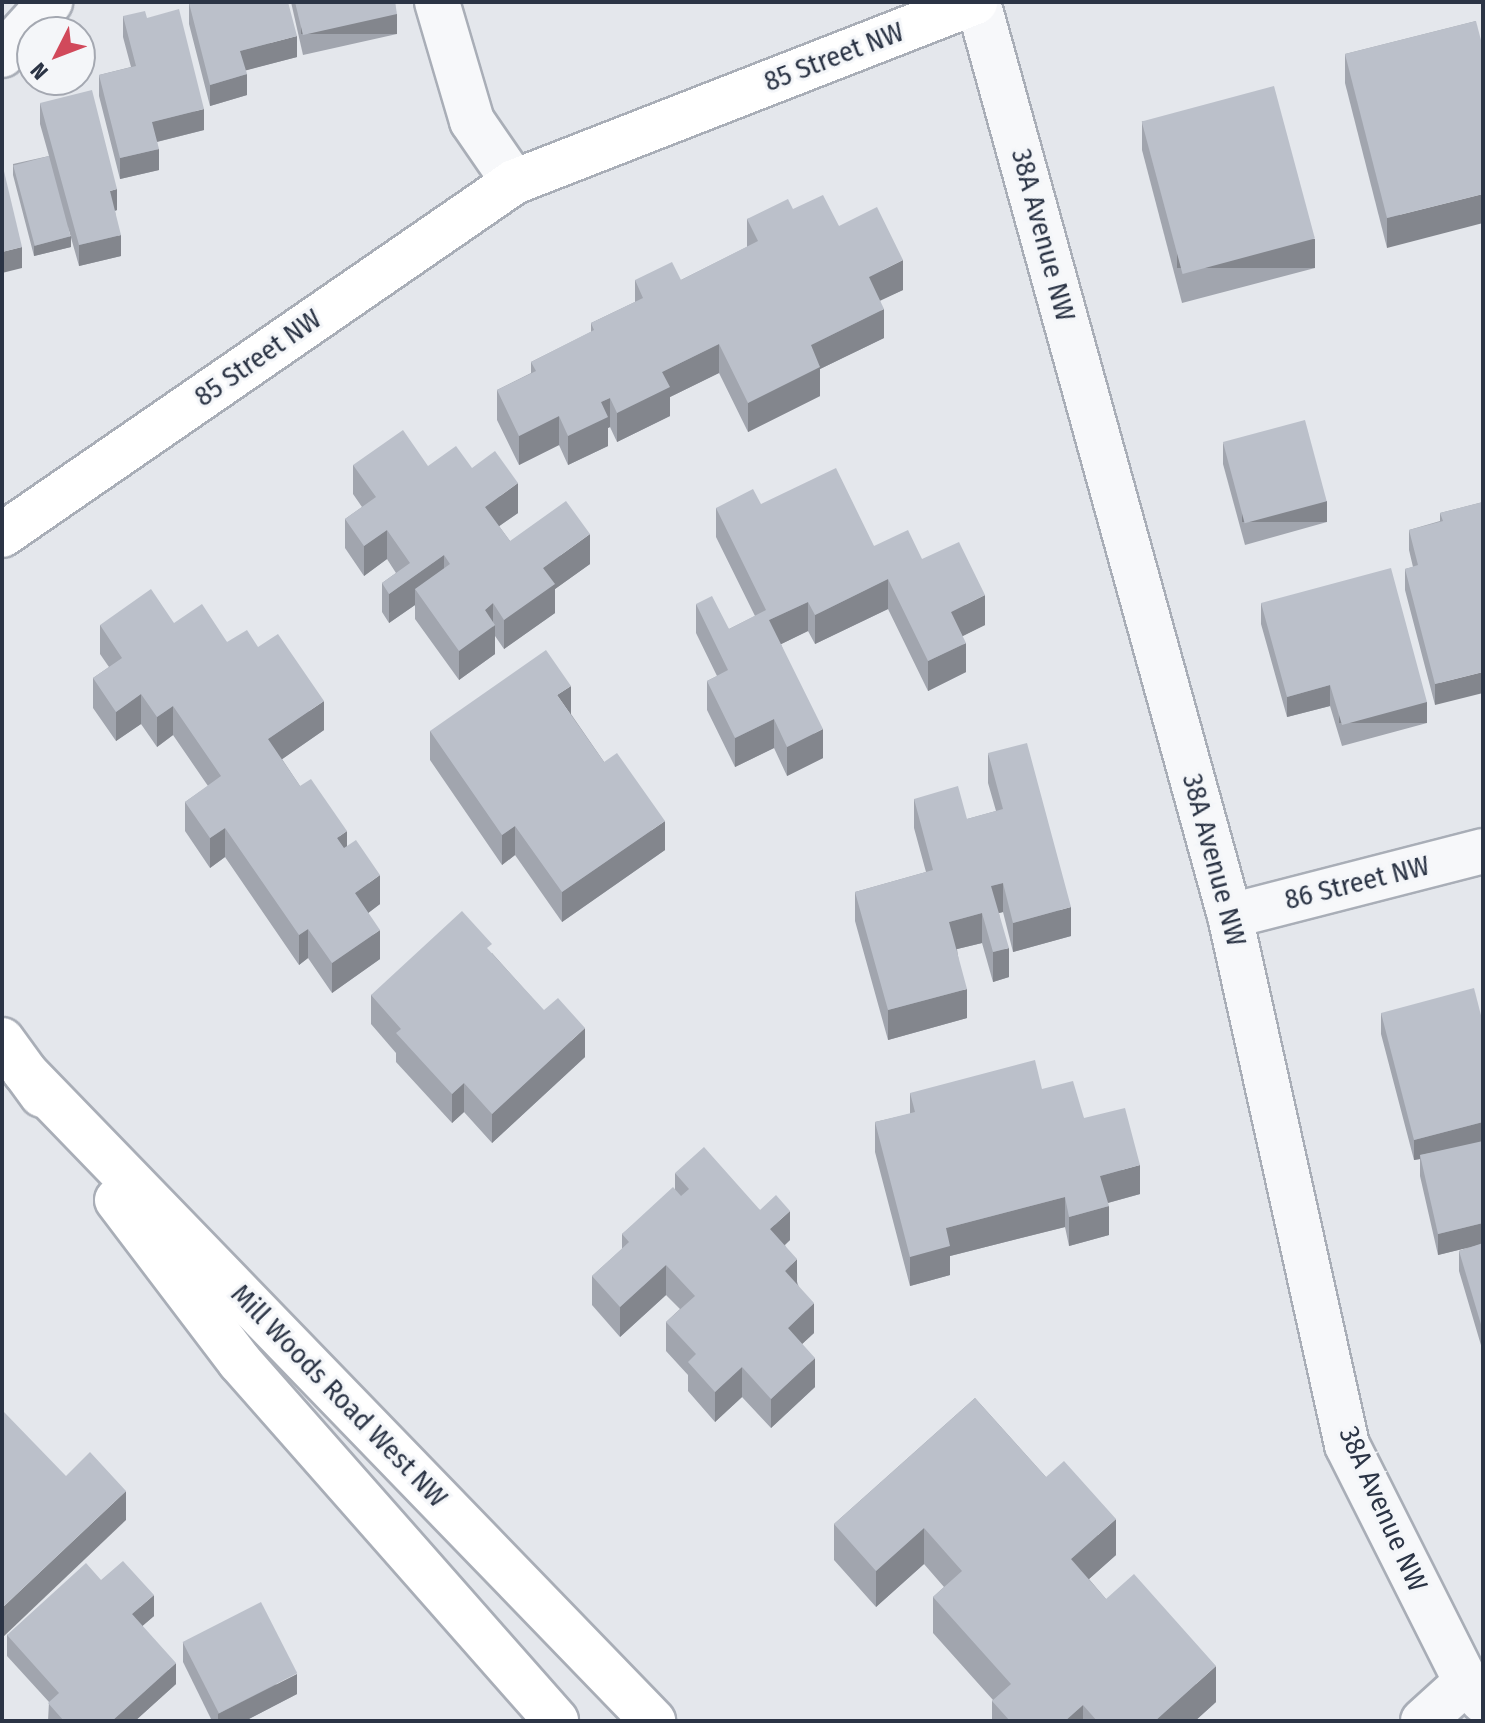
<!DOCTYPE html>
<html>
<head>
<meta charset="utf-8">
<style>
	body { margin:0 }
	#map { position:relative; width:1485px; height:1723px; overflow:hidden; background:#e4e7ec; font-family:"Fira Sans Condensed",sans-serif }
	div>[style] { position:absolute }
	.roads { filter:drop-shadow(2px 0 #a9aeb7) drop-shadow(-2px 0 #a9aeb7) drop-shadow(0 2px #a9aeb7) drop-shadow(0 -2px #a9aeb7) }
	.street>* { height:44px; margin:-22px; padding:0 22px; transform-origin:22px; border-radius:22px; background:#f7f8fa }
	.secondary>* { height:44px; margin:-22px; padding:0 22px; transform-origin:22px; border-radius:22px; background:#fff }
	.wall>* { inset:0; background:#a1a5ae }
	.shaded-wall>* { inset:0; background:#83868d; transform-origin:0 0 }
	.building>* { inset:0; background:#bbc0ca; transform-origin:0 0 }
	span { translate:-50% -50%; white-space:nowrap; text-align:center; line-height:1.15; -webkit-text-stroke:6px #f4f6f9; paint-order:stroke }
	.street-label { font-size:28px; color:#2b3445 }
	.frame { position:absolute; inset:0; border:4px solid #2b3445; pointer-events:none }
	.north { position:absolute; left:16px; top:16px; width:80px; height:80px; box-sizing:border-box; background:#f4f6f9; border:2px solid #a4a8b1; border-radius:50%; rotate:228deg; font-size:22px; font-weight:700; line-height:32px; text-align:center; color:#2b3445 }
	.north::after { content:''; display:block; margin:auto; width:28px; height:36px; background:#d1495b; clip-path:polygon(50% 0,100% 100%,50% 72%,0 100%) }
</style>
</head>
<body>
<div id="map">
	<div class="roads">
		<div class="street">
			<i style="left:437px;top:2px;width:124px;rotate:73.6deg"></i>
			<i style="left:472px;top:121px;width:74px;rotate:55.5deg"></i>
			<i style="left:978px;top:2px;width:948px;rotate:74.59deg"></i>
			<i style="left:1230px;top:916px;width:542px;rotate:77.53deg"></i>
			<i style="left:1347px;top:1445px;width:265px;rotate:63.3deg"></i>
			<i style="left:1466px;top:1682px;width:25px;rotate:48deg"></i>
			<i style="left:2px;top:55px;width:72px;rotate:-47.8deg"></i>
			<i style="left:1230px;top:916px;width:261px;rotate:-14.4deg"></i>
			<i style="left:1423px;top:1721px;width:58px;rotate:-42.2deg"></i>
		</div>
		<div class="secondary">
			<i style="left:2px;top:535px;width:622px;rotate:-34.58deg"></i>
			<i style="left:514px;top:182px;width:495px;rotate:-21.3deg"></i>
			<i style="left:2px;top:1040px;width:68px;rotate:54deg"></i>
			<i style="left:24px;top:1071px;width:905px;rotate:45.94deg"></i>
			<i style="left:117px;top:1200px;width:203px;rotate:52.8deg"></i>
			<i style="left:240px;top:1362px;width:478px;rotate:48.6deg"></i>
		</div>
	</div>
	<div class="wall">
		<i style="clip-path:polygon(291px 2px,395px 2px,397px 34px,303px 55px)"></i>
		<i style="clip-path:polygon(189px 3px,297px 57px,246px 70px,247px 95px,210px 106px,189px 24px)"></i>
		<i style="clip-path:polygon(123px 16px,147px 18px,204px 130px,157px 142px,159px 170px,120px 179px,99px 96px,99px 75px,131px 67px,123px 37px)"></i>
		<i style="clip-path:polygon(1476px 21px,1387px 248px,1345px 83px,1345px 54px)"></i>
		<i style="clip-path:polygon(40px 103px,117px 210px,115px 211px,121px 256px,79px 266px,68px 227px,71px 247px,34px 256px,13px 175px,13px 164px,49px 156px,40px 124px)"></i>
		<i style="clip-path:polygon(1142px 121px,1315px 268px,1182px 303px,1142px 150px)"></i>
		<i style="clip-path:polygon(793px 209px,839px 226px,903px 290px,880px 300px,884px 338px,820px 369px,820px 396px,748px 432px,719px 373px,670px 397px,670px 416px,617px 442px,610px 427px,608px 428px,608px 446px,568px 465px,559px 445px,519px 465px,497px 420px,497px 390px,531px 373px,531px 362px,591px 332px,591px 323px,635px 302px,635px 280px,681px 280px,747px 247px,747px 219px)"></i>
		<i style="clip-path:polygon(1223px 443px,1327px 522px,1245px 545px,1223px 464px)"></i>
		<i style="clip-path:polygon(353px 465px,428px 466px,472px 468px,518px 513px,499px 526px,510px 541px,590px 564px,555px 589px,555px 613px,504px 649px,495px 636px,495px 654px,459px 680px,415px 619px,415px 605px,389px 623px,382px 612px,382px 583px,396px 573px,387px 559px,364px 576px,345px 548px,345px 519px,362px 507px,353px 494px)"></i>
		<i style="clip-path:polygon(1483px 502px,1435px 705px,1405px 590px,1405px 569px,1413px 567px,1409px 550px,1409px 530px,1440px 521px,1440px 513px)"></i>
		<i style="clip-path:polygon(761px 504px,874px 546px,922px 559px,985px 625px,962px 636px,966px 672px,928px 691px,888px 609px,815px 644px,808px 631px,781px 644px,823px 758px,787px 776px,774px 748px,735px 767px,707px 710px,707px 681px,717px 676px,696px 633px,696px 604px,729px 629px,755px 616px,716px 537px,716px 508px)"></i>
		<i style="clip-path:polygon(1261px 603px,1427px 723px,1342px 746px,1330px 706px,1287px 717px,1261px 624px)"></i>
		<i style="clip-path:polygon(174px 623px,227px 642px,258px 647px,324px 730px,282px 759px,300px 786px,347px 846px,380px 904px,368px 913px,380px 959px,332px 993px,308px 958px,299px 965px,225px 857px,210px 868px,185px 831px,185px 802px,208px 786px,173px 735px,157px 747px,141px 724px,116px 741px,93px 708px,93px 678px,109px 667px,100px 654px,100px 625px)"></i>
		<i style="clip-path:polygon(571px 714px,665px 850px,562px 922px,515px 855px,502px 865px,430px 760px,430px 731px)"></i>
		<i style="clip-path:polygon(988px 753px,1071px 936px,1013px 952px,1003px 912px,999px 913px,1009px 977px,993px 982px,982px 943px,957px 949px,967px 1018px,888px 1040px,855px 921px,855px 892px,926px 872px,914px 828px,914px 799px,967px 819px,996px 811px,988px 783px)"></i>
		<i style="clip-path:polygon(492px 953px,585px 1057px,492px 1143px,464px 1112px,452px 1123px,396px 1062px,396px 1053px,371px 1024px,371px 995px)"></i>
		<i style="clip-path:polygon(1381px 1013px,1483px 1023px,1483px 1352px,1459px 1271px,1459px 1251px,1470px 1247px,1438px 1255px,1420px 1176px,1420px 1159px,1414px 1160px,1381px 1034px)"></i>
		<i style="clip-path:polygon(1042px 1089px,1084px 1118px,1140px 1194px,1108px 1203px,1109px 1235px,1069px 1246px,1065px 1227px,950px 1256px,950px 1275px,910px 1286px,875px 1152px,875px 1122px,910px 1114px,910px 1093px)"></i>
		<i style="clip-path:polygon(675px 1173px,760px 1210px,790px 1240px,785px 1245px,814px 1333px,802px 1344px,815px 1387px,771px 1428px,742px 1397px,715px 1422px,688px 1391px,688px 1375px,666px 1351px,666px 1322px,680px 1309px,666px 1295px,620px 1337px,592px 1305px,592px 1276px,622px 1249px,622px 1234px,675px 1189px)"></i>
		<i style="clip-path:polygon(975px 1398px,1116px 1555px,1089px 1579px,1106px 1599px,1216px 1702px,1195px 1721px,992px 1721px,992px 1701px,993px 1700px,933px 1633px,933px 1597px,944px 1587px,924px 1564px,876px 1607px,834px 1560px,834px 1524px)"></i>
		<i style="clip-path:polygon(101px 1580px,154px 1616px,142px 1626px,176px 1684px,135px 1721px,48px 1721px,49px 1702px,7px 1656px,7px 1635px)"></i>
		<i style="clip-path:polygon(183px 1642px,297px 1694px,245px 1721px,212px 1721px,183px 1662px)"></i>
	</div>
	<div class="shaded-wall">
		<i style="left:397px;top:14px;width:20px;height:96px;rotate:90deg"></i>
		<i style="clip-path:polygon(297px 36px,297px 57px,240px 72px,240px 51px)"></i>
		<i style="clip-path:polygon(247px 74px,247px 95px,210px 106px,210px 85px)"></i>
		<i style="clip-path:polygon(204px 109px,204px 130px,152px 143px,152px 122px)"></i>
		<i style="clip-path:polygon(159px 149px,159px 170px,120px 179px,120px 158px)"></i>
		<i style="clip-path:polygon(117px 189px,117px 210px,110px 212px,110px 191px)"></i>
		<i style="clip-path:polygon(1483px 194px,1483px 223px,1387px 248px,1387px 218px)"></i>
		<i style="clip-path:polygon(121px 235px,121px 256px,79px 266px,79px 245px)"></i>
		<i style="clip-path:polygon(71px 236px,71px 247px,34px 256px,34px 246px)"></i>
		<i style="left:1315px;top:239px;width:29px;height:138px;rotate:90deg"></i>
		<i style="clip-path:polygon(22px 247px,22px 268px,2px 273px,2px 252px)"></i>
		<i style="clip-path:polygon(903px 260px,903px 290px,869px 306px,869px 277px)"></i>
		<i style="clip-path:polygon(884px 309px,884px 338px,820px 369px,820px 396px,748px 432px,748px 403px,811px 345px)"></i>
		<i style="clip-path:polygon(719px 344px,719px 373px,670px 397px,670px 416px,617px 442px,617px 413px,662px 372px)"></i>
		<i style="clip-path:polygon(610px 398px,610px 427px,608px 428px,608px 446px,568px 465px,568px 436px,601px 402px)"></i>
		<i style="clip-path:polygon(559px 416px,559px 445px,519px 465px,519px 436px)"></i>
		<i style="clip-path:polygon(518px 483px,518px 513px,485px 536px,485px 507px)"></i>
		<i style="left:1327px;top:501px;width:21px;height:85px;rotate:90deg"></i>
		<i style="clip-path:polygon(387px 530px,387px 559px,364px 576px,364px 546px)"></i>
		<i style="clip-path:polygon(590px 534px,590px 564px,555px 589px,555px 613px,504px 649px,504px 620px,543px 568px)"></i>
		<i style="clip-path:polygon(444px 555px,444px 584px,415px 589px,415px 605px,389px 623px,389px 594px)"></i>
		<i style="clip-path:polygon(888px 579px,888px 609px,815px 644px,815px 615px)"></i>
		<i style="clip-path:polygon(985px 595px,985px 625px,951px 642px,951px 612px)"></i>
		<i style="clip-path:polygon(808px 602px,808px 631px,769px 650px,769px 620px)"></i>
		<i style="clip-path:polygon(493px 603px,493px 627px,495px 625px,495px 654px,459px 680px,459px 651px,485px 610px)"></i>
		<i style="clip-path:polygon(966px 643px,966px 672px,928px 691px,928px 661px)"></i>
		<i style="clip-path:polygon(1483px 672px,1483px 693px,1435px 705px,1435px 684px)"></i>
		<i style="clip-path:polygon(1330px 685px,1330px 706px,1287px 717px,1287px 697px)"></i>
		<i style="clip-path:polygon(571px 686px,571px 715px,557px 695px)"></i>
		<i style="clip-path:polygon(141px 694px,141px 724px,116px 741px,116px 712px)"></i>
		<i style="clip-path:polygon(324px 701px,324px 730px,268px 769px,268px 739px)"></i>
		<i style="left:1427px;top:702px;width:21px;height:88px;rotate:90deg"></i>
		<i style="clip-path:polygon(173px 706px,173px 735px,157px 747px,157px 717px)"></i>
		<i style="clip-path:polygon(774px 719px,774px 748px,735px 767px,735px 738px)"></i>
		<i style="clip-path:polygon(823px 729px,823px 758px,787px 776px,787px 747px)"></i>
		<i style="clip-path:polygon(665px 821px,665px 850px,562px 922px,562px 892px)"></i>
		<i style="clip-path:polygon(515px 826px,515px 855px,502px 865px,502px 835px)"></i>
		<i style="clip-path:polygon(225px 828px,225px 857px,210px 868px,210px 838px)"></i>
		<i style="clip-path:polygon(347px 831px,347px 860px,337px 838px)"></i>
		<i style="clip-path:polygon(380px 875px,380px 904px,355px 923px,355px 893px)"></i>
		<i style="clip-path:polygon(1003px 883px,1003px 912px,991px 915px,991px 886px)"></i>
		<i style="clip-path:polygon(1071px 907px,1071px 936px,1013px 952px,1013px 923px)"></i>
		<i style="clip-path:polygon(982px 913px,982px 943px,949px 951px,949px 922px)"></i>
		<i style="clip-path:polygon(308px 929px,308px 958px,299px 965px,299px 935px)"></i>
		<i style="clip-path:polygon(380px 930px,380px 959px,332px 993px,332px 963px)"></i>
		<i style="clip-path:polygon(1009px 948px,1009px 977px,993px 982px,993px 952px)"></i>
		<i style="clip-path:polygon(967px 989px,967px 1018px,888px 1040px,888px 1010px)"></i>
		<i style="clip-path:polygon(585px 1028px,585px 1057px,492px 1143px,492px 1114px)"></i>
		<i style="clip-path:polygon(464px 1083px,464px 1112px,452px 1123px,452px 1094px)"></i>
		<i style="clip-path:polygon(1483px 1122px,1483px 1143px,1420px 1155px,1420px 1159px,1414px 1160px,1414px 1140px)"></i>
		<i style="clip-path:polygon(1140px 1165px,1140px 1194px,1100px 1205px,1100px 1176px)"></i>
		<i style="clip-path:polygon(1065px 1197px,1065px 1227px,950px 1256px,950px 1275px,910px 1286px,910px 1257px,946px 1228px)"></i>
		<i style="clip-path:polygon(1109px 1206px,1109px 1235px,1069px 1246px,1069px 1217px)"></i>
		<i style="clip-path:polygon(790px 1211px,790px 1240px,770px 1258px,770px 1229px)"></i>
		<i style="clip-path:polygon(1483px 1223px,1483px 1244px,1438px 1255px,1438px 1234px)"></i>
		<i style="clip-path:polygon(797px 1259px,797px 1288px,785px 1271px)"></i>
		<i style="clip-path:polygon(666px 1265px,666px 1295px,620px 1337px,620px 1307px)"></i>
		<i style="clip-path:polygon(814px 1303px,814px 1333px,788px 1357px,788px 1328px)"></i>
		<i style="clip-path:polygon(815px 1358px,815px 1387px,771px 1428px,771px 1399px)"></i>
		<i style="clip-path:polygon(742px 1367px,742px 1397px,715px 1422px,715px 1392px)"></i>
		<i style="clip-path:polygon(126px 1491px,126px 1520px,2px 1638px,2px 1608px)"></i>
		<i style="clip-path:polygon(1116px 1519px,1116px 1555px,1071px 1595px,1071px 1559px)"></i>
		<i style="clip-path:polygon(924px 1528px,924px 1564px,876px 1607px,876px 1571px)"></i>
		<i style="clip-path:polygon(154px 1595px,154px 1616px,132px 1635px,132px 1614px)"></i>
		<i style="clip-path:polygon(176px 1663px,176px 1684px,135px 1721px,112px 1721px)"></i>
		<i style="clip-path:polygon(1216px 1666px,1216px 1702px,1195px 1721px,1155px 1721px)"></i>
		<i style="clip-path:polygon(297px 1674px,297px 1694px,245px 1721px,218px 1721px,218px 1714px)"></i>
		<i style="clip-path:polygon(1083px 1705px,1083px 1721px,1065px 1721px)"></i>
	</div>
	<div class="building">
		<i style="clip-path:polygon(194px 2px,288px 2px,297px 36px,240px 51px,247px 74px,210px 85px,189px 3px)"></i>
		<i style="clip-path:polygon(295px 2px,395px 2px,397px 14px,303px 35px)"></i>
		<i style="clip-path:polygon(179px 9px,204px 109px,152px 122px,159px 149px,120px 158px,99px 75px,136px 66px,123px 16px,145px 11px,147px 18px)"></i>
		<i style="clip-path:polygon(1476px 21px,1483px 48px,1483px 194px,1387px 218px,1345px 54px)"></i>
		<i style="left:1274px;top:86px;width:158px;height:137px;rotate:75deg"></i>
		<i style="clip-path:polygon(92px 90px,117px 189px,110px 191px,121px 235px,79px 245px,40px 103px)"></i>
		<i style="left:49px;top:156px;width:83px;height:37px;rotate:75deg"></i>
		<i style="clip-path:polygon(2px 167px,3px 167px,22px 247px,2px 252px)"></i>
		<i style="clip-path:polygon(823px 195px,839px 226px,877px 207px,903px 260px,869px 277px,884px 309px,811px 345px,820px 367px,748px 403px,719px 344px,662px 372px,670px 387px,617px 413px,610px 398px,601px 402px,608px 417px,568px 436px,559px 416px,519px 436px,497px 390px,536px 371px,531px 362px,594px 330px,591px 323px,643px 298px,635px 280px,672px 262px,681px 280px,758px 241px,747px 219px,788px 199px,793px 209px)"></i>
		<i style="left:1305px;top:420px;width:84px;height:85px;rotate:75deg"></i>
		<i style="clip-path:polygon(403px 430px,428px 466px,456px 446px,472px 468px,495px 451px,518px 483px,485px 507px,510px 541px,566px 501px,590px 534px,543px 568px,555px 584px,504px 620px,493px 603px,485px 610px,495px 625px,459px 651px,415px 589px,450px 564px,444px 555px,389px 594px,382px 583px,410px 563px,387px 530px,364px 546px,345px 519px,376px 497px,353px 465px)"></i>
		<i style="clip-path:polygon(836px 468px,874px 546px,908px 530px,922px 559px,959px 542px,985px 595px,951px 612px,966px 643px,928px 661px,888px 579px,815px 615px,808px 602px,769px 620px,823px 729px,787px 747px,774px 719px,735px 738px,707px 681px,728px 670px,696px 604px,712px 596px,729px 629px,766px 610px,716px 508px,753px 489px,761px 504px)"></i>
		<i style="clip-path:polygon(1483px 502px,1483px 672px,1435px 684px,1405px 569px,1418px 565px,1409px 530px,1443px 521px,1440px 513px)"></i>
		<i style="clip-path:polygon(1391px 568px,1427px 702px,1342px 725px,1330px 685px,1287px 697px,1261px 603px)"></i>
		<i style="clip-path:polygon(151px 589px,174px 623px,202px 604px,227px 642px,247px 630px,258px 647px,278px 634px,324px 701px,268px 739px,300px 786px,311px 779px,347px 831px,337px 838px,344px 848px,356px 840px,380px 875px,355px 893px,380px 930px,332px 963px,308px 929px,299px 935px,225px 828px,210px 838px,185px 802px,221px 776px,173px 706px,157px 717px,141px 694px,116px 712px,93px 678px,122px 658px,100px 625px)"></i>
		<i style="clip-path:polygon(546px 650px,571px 686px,557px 695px,604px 762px,617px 753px,665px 821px,562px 892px,515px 826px,502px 835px,430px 731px)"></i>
		<i style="clip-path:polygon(1027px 743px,1071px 907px,1013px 923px,1003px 883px,991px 886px,1009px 948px,993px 952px,982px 913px,949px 922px,967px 989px,888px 1010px,855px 892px,933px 870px,914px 799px,958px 786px,967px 819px,1003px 809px,988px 753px)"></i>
		<i style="clip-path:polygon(462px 911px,492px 944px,487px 948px,544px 1010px,558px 998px,585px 1028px,492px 1114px,464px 1083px,452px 1094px,396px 1033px,401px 1029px,371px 995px)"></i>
		<i style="clip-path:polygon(1474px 988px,1483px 1023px,1483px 1122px,1414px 1140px,1381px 1013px)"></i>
		<i style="clip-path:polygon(1035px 1060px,1042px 1089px,1073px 1081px,1084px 1118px,1125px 1108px,1140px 1165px,1100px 1176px,1109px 1206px,1069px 1217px,1065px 1197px,946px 1228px,950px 1246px,910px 1257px,875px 1122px,915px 1112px,910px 1093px)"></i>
		<i style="clip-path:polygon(1483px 1141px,1483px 1223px,1438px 1234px,1420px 1155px)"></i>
		<i style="clip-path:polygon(704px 1147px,760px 1210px,776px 1195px,790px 1211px,770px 1229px,797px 1259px,785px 1271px,814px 1303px,788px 1328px,815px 1358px,771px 1399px,742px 1367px,715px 1392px,688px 1362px,696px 1354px,666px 1322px,695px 1296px,666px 1265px,620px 1307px,592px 1276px,629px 1242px,622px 1234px,673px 1187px,681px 1196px,689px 1189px,675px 1173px)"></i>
		<i style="clip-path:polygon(1483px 1243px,1483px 1331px,1459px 1251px)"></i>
		<i style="clip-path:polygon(975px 1398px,1046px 1477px,1064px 1461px,1116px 1519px,1071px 1559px,1106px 1599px,1134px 1574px,1216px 1666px,1155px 1721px,1097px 1721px,1083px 1705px,1065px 1721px,1010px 1721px,992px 1701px,1011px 1684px,933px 1597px,962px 1571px,924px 1528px,876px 1571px,834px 1524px)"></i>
		<i style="clip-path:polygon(4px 1412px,66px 1476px,90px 1452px,126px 1491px,2px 1608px,2px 1414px)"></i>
		<i style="clip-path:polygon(123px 1561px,154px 1595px,132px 1614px,176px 1663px,112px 1721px,64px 1721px,48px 1703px,59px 1693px,7px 1635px,86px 1563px,101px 1580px)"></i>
		<i style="left:261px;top:1602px;width:80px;height:88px;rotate:63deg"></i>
	</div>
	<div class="street-label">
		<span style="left:834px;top:57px;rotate:-21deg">85 Street NW</span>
		<span style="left:1043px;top:235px;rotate:75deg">38A Avenue NW</span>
		<span style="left:258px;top:358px;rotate:-35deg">85 Street NW</span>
		<span style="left:1214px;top:860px;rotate:75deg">38A Avenue NW</span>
		<span style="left:1357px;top:883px;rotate:-14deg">86 Street NW</span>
		<span style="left:339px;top:1396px;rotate:46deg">Mill Woods Road West NW</span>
		<span style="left:1383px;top:1509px;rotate:66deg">38A Avenue NW</span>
	</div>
	<div class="frame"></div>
	<div class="north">N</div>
</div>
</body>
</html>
